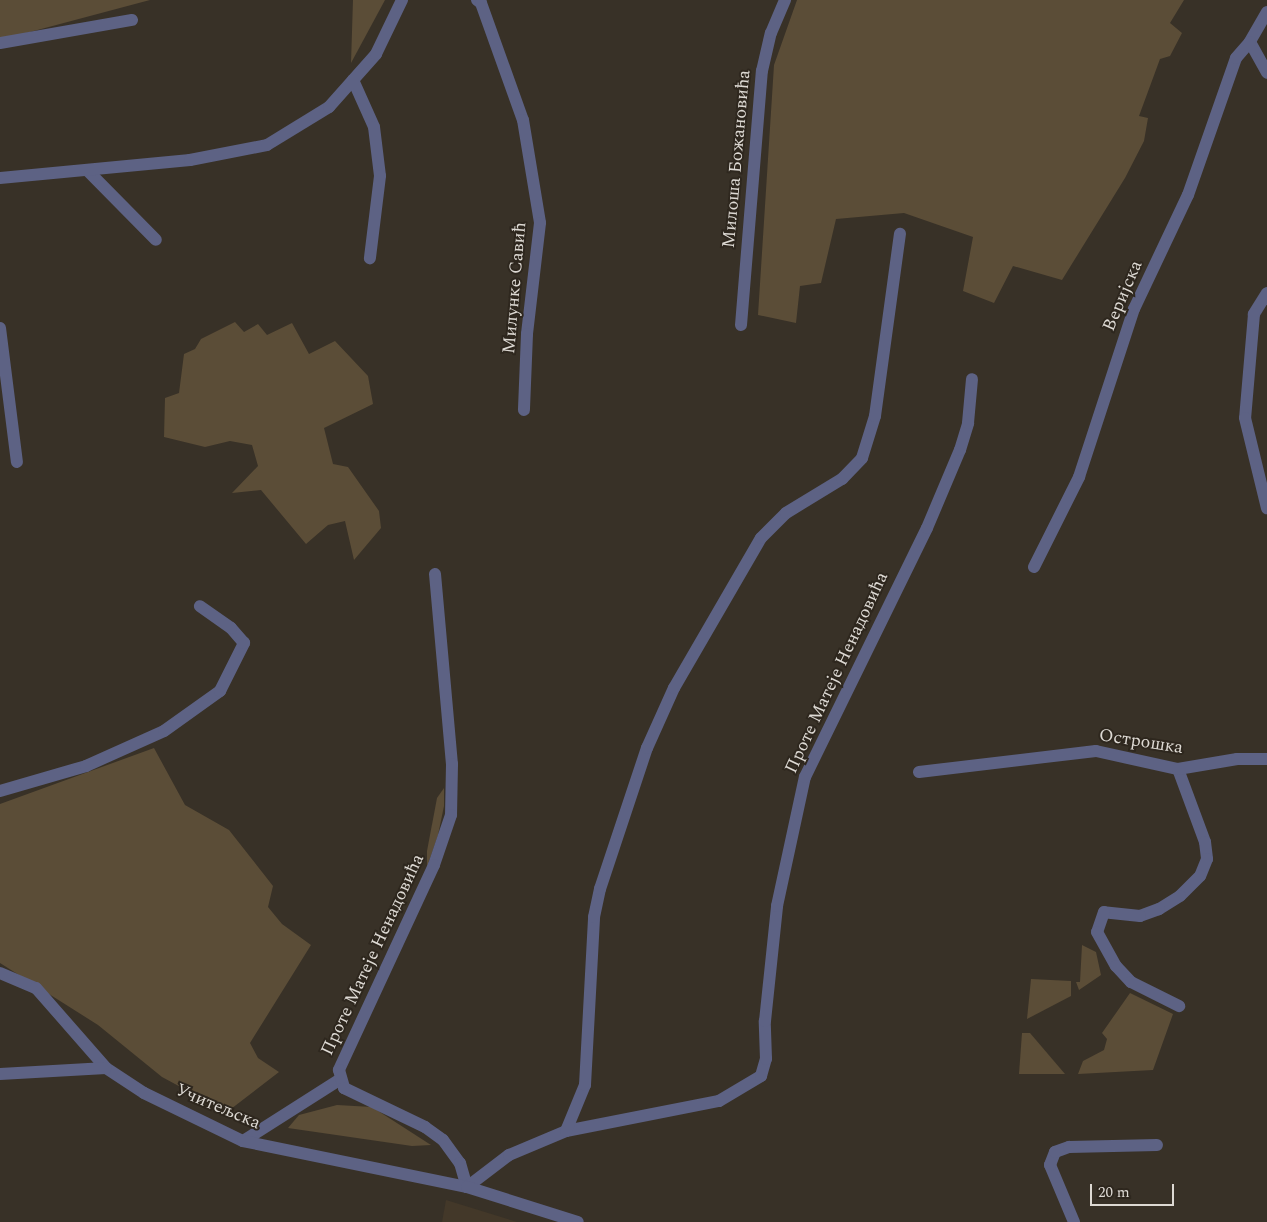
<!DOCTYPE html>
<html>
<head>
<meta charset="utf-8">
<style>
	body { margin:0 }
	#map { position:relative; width:1267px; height:1222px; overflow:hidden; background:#383127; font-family:Spectral,serif }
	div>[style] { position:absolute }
	.built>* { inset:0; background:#433829 }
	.green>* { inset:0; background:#5b4d37 }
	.lane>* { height:12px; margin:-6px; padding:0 6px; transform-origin:6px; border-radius:6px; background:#5d6284 }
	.street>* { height:12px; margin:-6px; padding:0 6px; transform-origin:6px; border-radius:6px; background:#5d6284 }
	span { translate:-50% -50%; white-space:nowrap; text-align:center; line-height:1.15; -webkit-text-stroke:4px #2e271e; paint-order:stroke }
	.street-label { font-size:18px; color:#ddd9d3 }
	.scale { position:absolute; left:1090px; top:1184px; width:84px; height:22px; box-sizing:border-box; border:2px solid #ddd9d3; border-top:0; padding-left:6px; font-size:15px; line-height:18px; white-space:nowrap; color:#ddd9d3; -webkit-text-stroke:4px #2e271e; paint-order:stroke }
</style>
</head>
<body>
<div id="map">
	<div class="built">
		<i style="clip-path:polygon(446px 1200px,517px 1222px,442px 1222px)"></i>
	</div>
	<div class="green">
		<i style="clip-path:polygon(0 0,150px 0,0 40px)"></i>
		<i style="clip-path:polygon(353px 0,385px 0,351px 63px)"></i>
		<i style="clip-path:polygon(797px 0,1184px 0,1170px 23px,1182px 33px,1170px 56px,1160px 59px,1139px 116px,1148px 118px,1144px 141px,1125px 178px,1062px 280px,1013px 266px,994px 303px,963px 291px,973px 237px,904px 213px,836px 219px,821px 283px,800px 286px,796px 323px,758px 315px,774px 65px)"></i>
		<i style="clip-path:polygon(235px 322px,244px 332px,258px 324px,267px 335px,292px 323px,309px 354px,335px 341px,368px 376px,373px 404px,324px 428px,333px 464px,348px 467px,379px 511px,381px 528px,354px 560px,345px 521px,328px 525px,306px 544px,261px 490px,232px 493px,258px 466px,252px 445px,230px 441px,205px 447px,164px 437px,165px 398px,179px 393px,184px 354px,195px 349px,201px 339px)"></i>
		<i style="clip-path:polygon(154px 748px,185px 805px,229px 830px,273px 886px,268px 907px,282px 924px,311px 945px,250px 1043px,258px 1058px,279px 1072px,227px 1112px,162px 1077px,98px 1025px,0 963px,0 804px)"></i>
		<i style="clip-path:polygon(444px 788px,444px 806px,438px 835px,427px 867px,427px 851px,437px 798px)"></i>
		<i style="clip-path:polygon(1082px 945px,1096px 952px,1101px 975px,1079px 990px,1076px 982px,1080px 982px)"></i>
		<i style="clip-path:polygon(1031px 979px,1071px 981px,1071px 996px,1027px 1019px)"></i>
		<i style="clip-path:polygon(1130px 993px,1173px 1014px,1153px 1070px,1078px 1074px,1083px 1061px,1104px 1050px,1107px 1039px,1102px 1033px)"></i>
		<i style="clip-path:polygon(1022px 1033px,1030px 1033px,1065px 1074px,1019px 1074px)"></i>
		<i style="clip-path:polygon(337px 1105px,372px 1107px,431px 1145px,412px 1146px,288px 1128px,299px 1115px)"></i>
	</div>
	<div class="lane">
		<i style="left:0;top:43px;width:134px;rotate:-9.9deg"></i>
		<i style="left:353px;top:80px;width:51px;rotate:65.9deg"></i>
		<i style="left:374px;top:127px;width:49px;rotate:83deg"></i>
		<i style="left:380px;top:176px;width:83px;rotate:97deg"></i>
		<i style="left:87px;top:170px;width:98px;rotate:45.4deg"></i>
		<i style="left:741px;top:325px;width:255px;rotate:-85.3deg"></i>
		<i style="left:762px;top:71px;width:39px;rotate:-77deg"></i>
		<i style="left:771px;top:33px;width:36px;rotate:-67deg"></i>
		<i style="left:243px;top:1141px;width:114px;rotate:-32.4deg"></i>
	</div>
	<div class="street">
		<i style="left:477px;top:0;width:5px;rotate:37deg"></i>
		<i style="left:481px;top:3px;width:124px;rotate:70.3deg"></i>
		<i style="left:523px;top:120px;width:104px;rotate:80.6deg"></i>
		<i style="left:540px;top:223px;width:112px;rotate:96.7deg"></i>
		<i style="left:527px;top:334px;width:76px;rotate:92.3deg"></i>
		<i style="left:1267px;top:12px;width:34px;rotate:120deg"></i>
		<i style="left:1250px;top:42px;width:35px;rotate:61deg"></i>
		<i style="left:0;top:178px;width:191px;rotate:-5.4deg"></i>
		<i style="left:190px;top:160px;width:78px;rotate:-11deg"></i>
		<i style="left:267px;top:145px;width:73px;rotate:-31.5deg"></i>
		<i style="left:329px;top:107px;width:71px;rotate:-48.4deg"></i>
		<i style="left:376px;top:54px;width:60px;rotate:-64.3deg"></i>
		<i style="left:1267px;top:293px;width:25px;rotate:122deg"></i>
		<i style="left:1254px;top:314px;width:104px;rotate:94.9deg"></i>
		<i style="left:1245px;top:418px;width:93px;rotate:76.3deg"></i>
		<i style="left:0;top:328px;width:135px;rotate:82.8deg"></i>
		<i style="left:1034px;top:567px;width:101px;rotate:-63.4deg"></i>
		<i style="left:1079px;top:477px;width:177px;rotate:-71.9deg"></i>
		<i style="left:1134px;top:309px;width:126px;rotate:-64.7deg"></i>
		<i style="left:1188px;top:195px;width:145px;rotate:-70.7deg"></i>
		<i style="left:1236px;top:58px;width:21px;rotate:-49deg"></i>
		<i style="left:435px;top:574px;width:191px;rotate:84.9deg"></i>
		<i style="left:452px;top:764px;width:51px;rotate:91.1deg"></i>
		<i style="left:451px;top:815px;width:53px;rotate:108.8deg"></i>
		<i style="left:434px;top:865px;width:226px;rotate:114.9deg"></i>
		<i style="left:339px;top:1070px;width:19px;rotate:74deg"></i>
		<i style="left:344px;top:1088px;width:90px;rotate:25.7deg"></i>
		<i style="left:425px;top:1127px;width:22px;rotate:36deg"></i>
		<i style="left:443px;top:1140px;width:29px;rotate:54deg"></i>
		<i style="left:460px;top:1163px;width:25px;rotate:74deg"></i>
		<i style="left:467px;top:1187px;width:53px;rotate:-37.3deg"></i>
		<i style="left:509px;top:1155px;width:62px;rotate:-22.8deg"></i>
		<i style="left:566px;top:1131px;width:156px;rotate:-11.1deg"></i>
		<i style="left:719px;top:1101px;width:49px;rotate:-30.8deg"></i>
		<i style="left:761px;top:1076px;width:18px;rotate:-74deg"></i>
		<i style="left:766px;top:1059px;width:38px;rotate:-92deg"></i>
		<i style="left:765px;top:1021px;width:116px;rotate:-84deg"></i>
		<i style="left:777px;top:906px;width:132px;rotate:-77.8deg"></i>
		<i style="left:805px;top:777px;width:277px;rotate:-63.9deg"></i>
		<i style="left:927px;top:528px;width:85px;rotate:-67.1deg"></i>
		<i style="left:960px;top:450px;width:28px;rotate:-73deg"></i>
		<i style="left:968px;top:423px;width:44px;rotate:-84.8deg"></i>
		<i style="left:1178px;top:769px;width:78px;rotate:69.7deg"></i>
		<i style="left:1205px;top:842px;width:17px;rotate:83deg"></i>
		<i style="left:1207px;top:859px;width:18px;rotate:112deg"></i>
		<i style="left:1200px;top:876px;width:28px;rotate:135deg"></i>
		<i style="left:1180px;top:896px;width:25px;rotate:148deg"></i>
		<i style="left:1159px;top:909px;width:20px;rotate:160deg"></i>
		<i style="left:1140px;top:916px;width:36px;rotate:-174deg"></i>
		<i style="left:1104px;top:912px;width:21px;rotate:109deg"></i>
		<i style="left:1097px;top:932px;width:39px;rotate:61deg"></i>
		<i style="left:1116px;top:966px;width:22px;rotate:47deg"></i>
		<i style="left:1131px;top:982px;width:54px;rotate:26.6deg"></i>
		<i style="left:919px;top:772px;width:178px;rotate:-6.8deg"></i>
		<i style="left:1096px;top:751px;width:84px;rotate:12.4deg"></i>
		<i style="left:1178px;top:769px;width:60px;rotate:-9.6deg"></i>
		<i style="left:1237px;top:759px;width:30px"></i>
		<i style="left:0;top:791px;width:90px;rotate:-16.2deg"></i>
		<i style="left:86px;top:766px;width:85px;rotate:-24.2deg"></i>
		<i style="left:164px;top:731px;width:69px;rotate:-35.5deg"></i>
		<i style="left:220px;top:691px;width:54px;rotate:-63.4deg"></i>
		<i style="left:244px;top:643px;width:20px;rotate:-131deg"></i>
		<i style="left:231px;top:628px;width:38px;rotate:-145deg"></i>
		<i style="left:0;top:973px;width:39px;rotate:23deg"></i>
		<i style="left:36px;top:988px;width:106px;rotate:48.8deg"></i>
		<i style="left:106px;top:1068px;width:45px;rotate:33.3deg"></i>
		<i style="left:144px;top:1093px;width:110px;rotate:25.9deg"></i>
		<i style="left:243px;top:1141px;width:229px;rotate:11.6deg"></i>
		<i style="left:467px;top:1187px;width:116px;rotate:17.5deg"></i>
		<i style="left:0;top:1074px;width:106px;rotate:-3.2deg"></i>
		<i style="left:566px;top:1131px;width:50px;rotate:-67.6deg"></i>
		<i style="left:585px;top:1085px;width:168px;rotate:-86.9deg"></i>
		<i style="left:594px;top:917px;width:29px;rotate:-78deg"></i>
		<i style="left:600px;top:889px;width:149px;rotate:-71.6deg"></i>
		<i style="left:647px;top:748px;width:66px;rotate:-65.8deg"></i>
		<i style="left:674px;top:688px;width:173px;rotate:-59.9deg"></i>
		<i style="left:761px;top:538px;width:35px;rotate:-45deg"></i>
		<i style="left:786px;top:513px;width:66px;rotate:-31.3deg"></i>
		<i style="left:842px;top:479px;width:29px;rotate:-46deg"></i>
		<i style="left:862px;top:458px;width:44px;rotate:-72.8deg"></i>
		<i style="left:875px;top:416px;width:184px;rotate:-82.2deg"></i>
		<i style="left:1074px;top:1222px;width:62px;rotate:-112.8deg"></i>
		<i style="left:1050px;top:1165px;width:14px;rotate:-69deg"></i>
		<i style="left:1055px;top:1152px;width:15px;rotate:-20deg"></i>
		<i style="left:1069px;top:1147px;width:88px;rotate:-1.3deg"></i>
	</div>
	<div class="street-label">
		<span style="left:737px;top:159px;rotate:-85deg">Милоша Божановића</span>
		<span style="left:515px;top:288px;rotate:-85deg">Милунке Савић</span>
		<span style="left:1123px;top:296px;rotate:-67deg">Веријска</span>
		<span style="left:837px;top:673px;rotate:-65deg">Проте Матеје Ненадовића</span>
		<span style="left:1141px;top:742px;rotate:9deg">Острошка</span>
		<span style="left:373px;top:955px;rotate:-65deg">Проте Матеје Ненадовића</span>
		<span style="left:218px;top:1107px;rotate:23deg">Учитељска</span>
	</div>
	<div class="scale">20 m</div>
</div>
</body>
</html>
